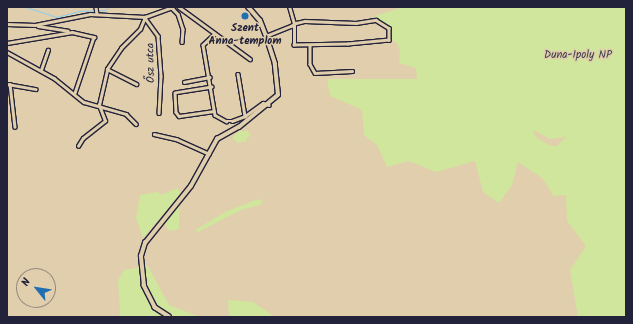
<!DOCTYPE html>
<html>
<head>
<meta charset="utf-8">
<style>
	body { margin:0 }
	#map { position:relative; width:633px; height:324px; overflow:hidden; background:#e1ceac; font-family:Kalam,sans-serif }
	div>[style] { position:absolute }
	.green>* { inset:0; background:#cfe69c }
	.stream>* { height:1px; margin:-0.5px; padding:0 0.5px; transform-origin:0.5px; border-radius:0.5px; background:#8cd0ed }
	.roads { filter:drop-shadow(1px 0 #22223b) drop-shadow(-1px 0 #22223b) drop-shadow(0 1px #22223b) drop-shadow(0 -1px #22223b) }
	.minor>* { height:2.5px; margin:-1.25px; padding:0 1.25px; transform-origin:1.25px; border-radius:1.25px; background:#e1ceac }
	.major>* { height:3.5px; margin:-1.75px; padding:0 1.75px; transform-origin:1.75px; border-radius:1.75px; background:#e1ceac }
	.dots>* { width:11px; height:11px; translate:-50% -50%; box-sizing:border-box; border:2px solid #e1ceac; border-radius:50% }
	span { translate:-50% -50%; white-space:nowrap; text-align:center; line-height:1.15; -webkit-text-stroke:3px #e1ceac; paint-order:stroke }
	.poi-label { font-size:11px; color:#22223b; font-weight:700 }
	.park-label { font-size:11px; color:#3c3f4a }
	.street-label { font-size:11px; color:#22223b }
	.frame { position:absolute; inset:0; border:8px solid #22223b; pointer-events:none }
	.north { position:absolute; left:16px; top:268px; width:40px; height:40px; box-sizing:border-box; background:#e1ceac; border:1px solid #95897f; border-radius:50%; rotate:300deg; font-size:11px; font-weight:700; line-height:16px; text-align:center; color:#22223b }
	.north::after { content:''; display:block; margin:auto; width:14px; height:18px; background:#1f6fb2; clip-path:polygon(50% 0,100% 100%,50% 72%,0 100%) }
</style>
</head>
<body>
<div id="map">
	<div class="green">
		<i style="clip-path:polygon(evenodd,403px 7px,626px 7px,626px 317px,578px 317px,570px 270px,586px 246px,567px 221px,566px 195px,554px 196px,542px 178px,518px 162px,512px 185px,499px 203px,483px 192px,475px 161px,436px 172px,409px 161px,387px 167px,377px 145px,364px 135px,362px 110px,330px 96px,327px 79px,417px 79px,416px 68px,399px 63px,400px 51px,397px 43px,390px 39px,390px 27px,375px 18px,375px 16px,403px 7px,533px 130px,550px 139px,566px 137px,557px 146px,549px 145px,536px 137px,533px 130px)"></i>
		<i style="clip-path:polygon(241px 130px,243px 132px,247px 130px,251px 136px,246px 138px,247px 141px,237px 143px,232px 137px)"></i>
		<i style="clip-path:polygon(177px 188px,181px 193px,143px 238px,136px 218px,140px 195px,158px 192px,161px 195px)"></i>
		<i style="clip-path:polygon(258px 199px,263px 201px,260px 205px,241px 210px,198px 232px,195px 230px,225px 212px)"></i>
		<i style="clip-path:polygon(177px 205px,179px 207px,179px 229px,169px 231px,163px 221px)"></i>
		<i style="clip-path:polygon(148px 266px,169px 305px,200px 317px,118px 317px,120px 313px,118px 280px,124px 270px)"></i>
		<i style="clip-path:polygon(228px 300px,253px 302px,275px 317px,229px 317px)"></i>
	</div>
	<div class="stream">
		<i style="left:26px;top:7px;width:33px;rotate:18deg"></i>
		<i style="left:57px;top:17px;width:23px;rotate:-15deg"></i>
		<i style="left:79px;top:11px;width:26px;rotate:-2deg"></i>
		<i style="left:105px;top:10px;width:4px;rotate:-45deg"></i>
	</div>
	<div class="roads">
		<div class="minor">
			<i style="left:96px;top:7px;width:7px;rotate:82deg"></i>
			<i style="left:179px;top:7px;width:88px;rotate:36.2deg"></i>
			<i style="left:172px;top:8px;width:8px;rotate:45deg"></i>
			<i style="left:178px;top:14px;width:16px;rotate:72deg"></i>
			<i style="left:183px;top:29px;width:13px;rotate:94deg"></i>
			<i style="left:145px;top:18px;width:22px;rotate:54deg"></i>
			<i style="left:158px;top:36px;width:40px;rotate:85.7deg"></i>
			<i style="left:161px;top:76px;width:37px;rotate:93deg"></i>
			<i style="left:7px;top:24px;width:28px;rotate:2deg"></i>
			<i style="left:35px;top:25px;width:56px;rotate:-11.3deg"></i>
			<i style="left:90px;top:14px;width:55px;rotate:3.1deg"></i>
			<i style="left:145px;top:17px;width:30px;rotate:-20deg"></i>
			<i style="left:38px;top:26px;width:30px;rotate:9deg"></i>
			<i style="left:215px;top:34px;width:16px;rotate:137deg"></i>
			<i style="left:203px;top:45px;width:71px;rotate:80.3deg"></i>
			<i style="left:215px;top:115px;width:13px;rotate:29deg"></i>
			<i style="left:226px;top:121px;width:6px"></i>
			<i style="left:232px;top:121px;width:14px;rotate:-21deg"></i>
			<i style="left:245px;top:116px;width:22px;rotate:-36deg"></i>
			<i style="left:263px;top:103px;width:6px;rotate:18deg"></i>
			<i style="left:266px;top:36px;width:27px;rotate:-22deg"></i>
			<i style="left:291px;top:26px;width:4px;rotate:-34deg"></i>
			<i style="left:294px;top:24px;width:2px;rotate:-27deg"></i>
			<i style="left:296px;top:23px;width:9px;rotate:-13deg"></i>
			<i style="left:305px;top:21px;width:51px;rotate:2.2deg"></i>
			<i style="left:356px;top:23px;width:20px;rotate:-9deg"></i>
			<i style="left:376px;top:20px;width:15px;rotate:32deg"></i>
			<i style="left:389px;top:28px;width:12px;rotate:90deg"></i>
			<i style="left:389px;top:40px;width:41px;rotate:174.4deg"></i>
			<i style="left:348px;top:44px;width:54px;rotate:178.9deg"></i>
			<i style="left:294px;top:45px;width:21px;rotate:-90deg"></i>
			<i style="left:294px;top:24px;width:18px;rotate:-106deg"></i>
			<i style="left:7px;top:43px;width:66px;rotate:-9.6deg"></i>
			<i style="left:72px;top:32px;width:23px;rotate:13deg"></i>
			<i style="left:94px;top:37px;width:59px;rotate:108.7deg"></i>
			<i style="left:310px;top:46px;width:18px;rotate:90deg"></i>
			<i style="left:310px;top:64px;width:10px;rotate:61deg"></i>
			<i style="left:315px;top:73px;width:37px;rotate:-3deg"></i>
			<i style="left:7px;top:52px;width:54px;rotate:29deg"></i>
			<i style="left:54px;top:78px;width:38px;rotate:39deg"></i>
			<i style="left:84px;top:102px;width:44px;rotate:15.9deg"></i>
			<i style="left:126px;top:114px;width:14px;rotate:45deg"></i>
			<i style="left:107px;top:69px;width:33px;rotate:27deg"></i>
			<i style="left:41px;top:70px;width:21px;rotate:-71deg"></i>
			<i style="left:238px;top:74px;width:43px;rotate:80.5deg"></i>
			<i style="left:184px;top:82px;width:26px;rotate:-11deg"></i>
			<i style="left:7px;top:84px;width:29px;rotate:10deg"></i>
			<i style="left:10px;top:84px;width:43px;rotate:83.4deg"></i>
			<i style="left:212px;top:87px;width:37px;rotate:171deg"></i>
			<i style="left:175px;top:93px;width:19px;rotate:87deg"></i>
			<i style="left:176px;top:112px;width:5px;rotate:53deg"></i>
			<i style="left:179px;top:116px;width:35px;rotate:-8deg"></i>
			<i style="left:154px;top:134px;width:23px;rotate:13deg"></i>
			<i style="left:176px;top:139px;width:36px;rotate:24deg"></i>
			<i style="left:78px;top:146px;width:9px;rotate:-58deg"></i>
			<i style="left:83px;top:138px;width:28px;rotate:-38deg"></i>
			<i style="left:105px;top:121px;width:17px;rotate:-111deg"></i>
			<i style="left:99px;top:105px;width:37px;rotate:-77deg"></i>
			<i style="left:107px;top:69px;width:25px;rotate:-56deg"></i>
			<i style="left:121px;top:48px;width:27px;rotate:-45deg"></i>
			<i style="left:140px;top:29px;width:13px;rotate:-67deg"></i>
		</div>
		<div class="major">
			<i style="left:169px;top:317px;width:17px;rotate:-147deg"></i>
			<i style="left:155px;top:308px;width:25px;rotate:-117deg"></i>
			<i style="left:144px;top:286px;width:30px;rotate:-96deg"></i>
			<i style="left:141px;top:256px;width:14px;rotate:-73deg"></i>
			<i style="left:145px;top:243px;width:73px;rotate:-51.1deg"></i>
			<i style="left:191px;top:186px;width:54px;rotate:-61deg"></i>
			<i style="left:217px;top:139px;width:25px;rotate:-29deg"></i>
			<i style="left:239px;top:127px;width:50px;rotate:-39.4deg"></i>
			<i style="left:278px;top:95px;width:31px;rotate:-96deg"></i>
			<i style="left:275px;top:64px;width:26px;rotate:-108deg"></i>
			<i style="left:267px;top:39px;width:19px;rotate:-111deg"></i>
			<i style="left:260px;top:21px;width:18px;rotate:-131deg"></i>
		</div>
	</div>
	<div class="dots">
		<i style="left:245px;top:16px;background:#1f6fb2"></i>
	</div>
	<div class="poi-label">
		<span style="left:245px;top:35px">Szent<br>Anna-templom</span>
	</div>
	<div class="park-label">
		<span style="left:578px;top:55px">Duna-Ipoly NP</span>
	</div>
	<div class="street-label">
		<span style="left:151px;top:63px;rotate:-91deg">Ősz utca</span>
	</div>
	<div class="frame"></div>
	<div class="north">N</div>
</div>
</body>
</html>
